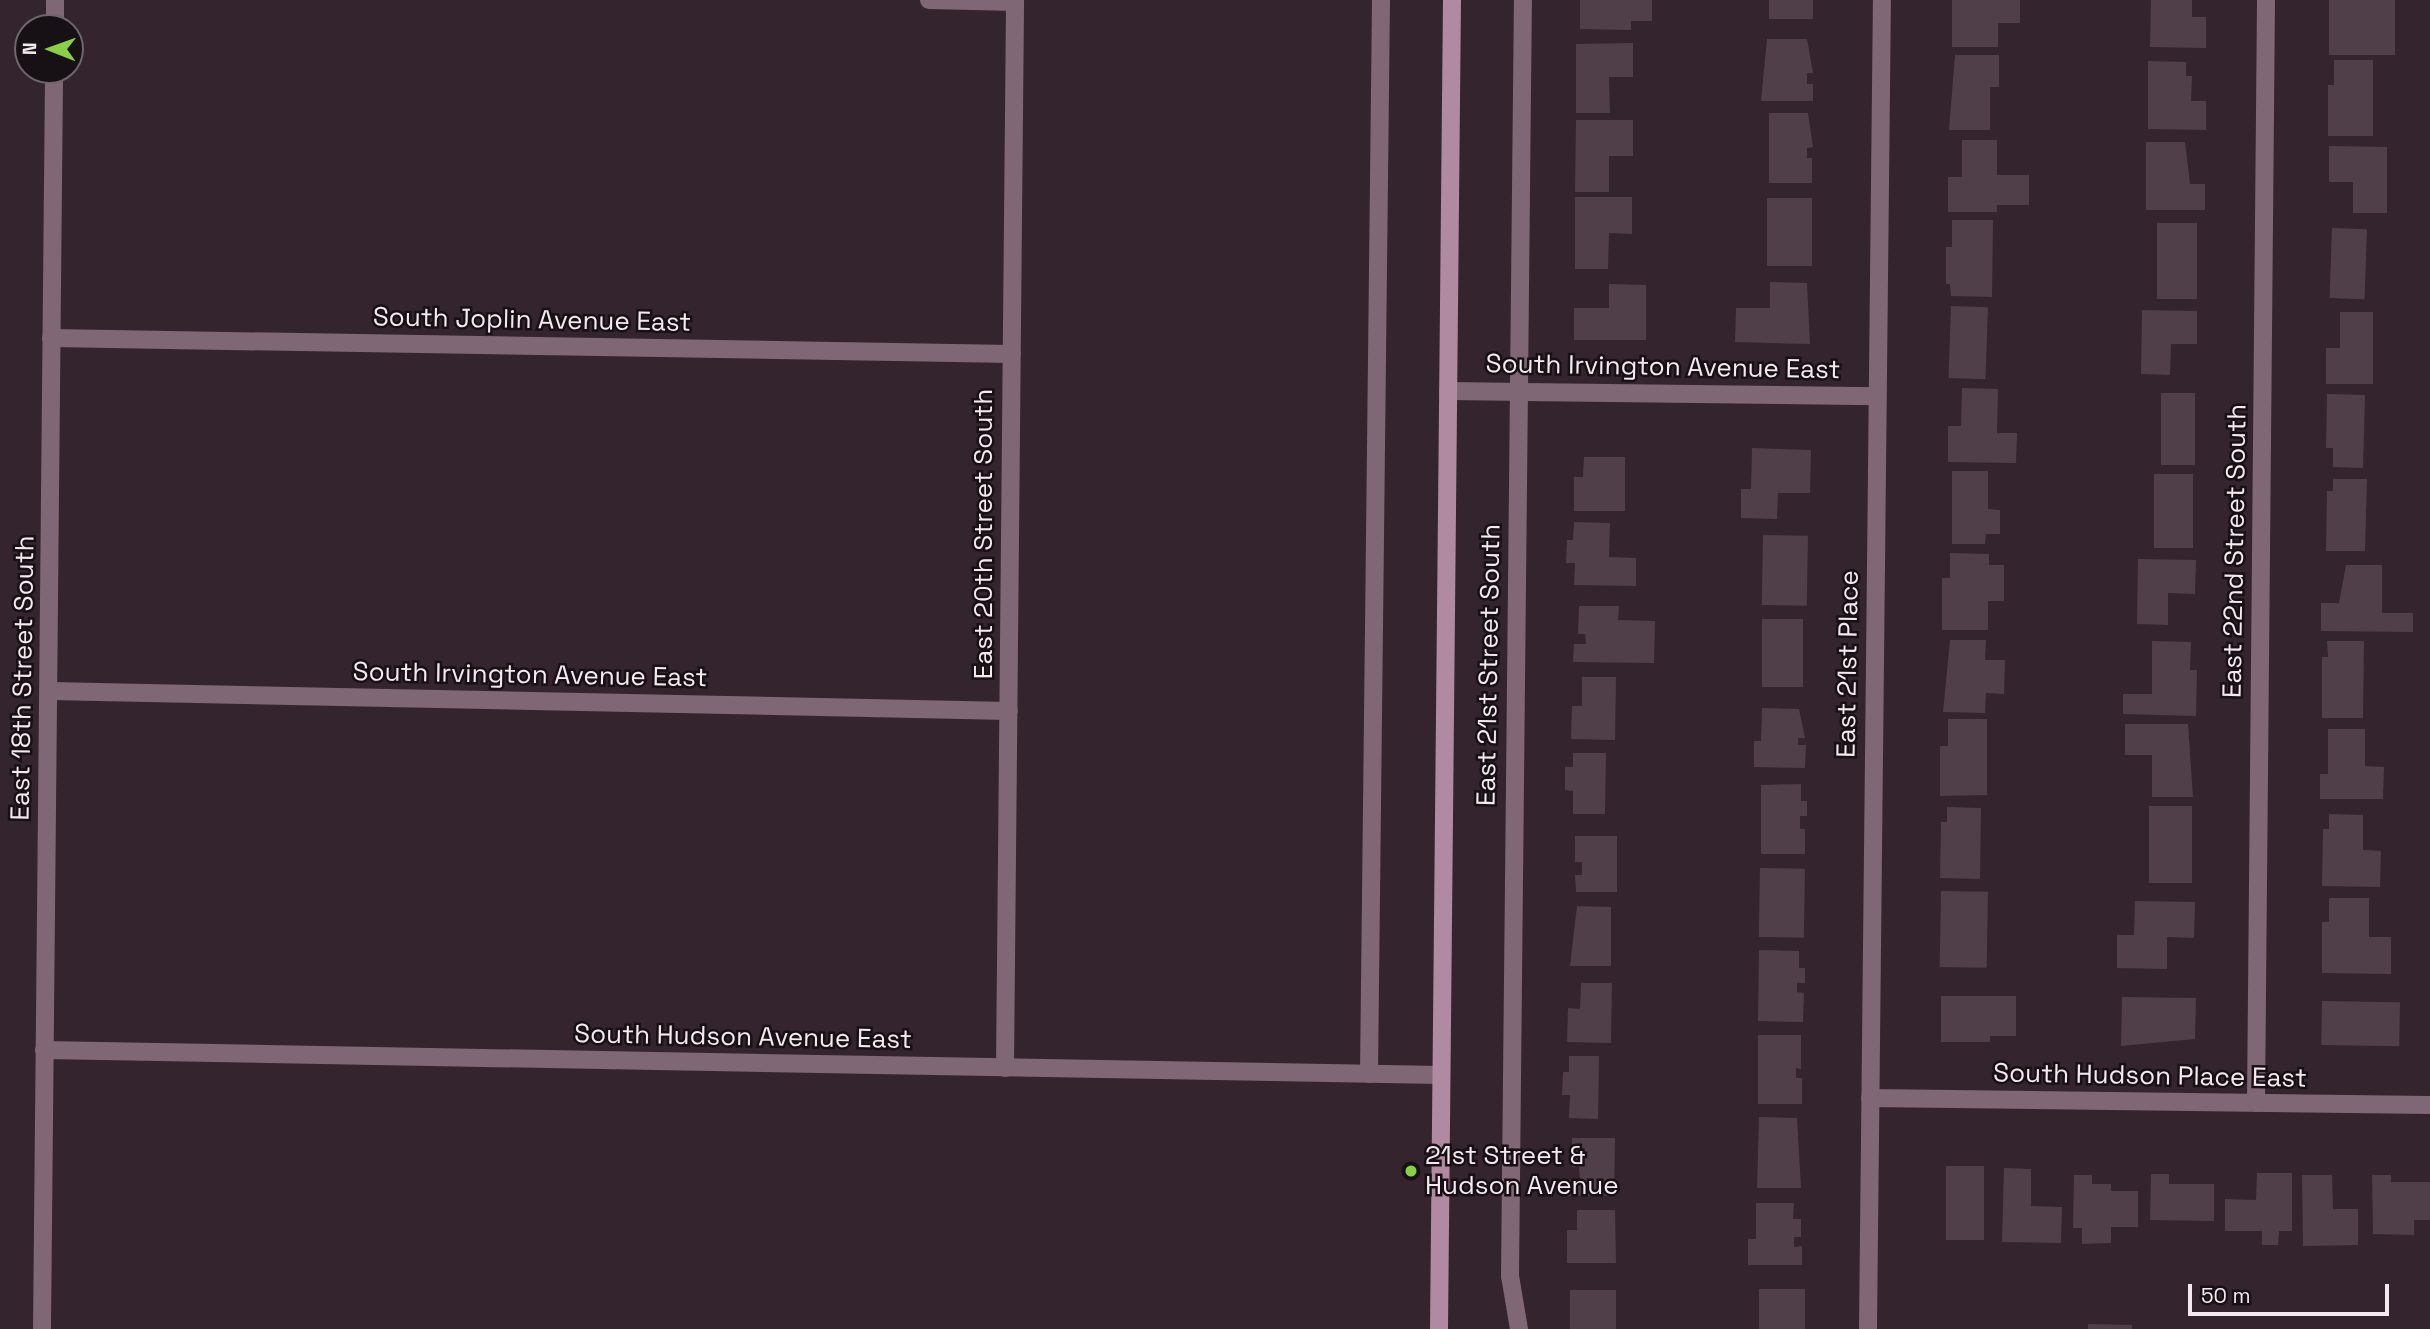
<!DOCTYPE html>
<html>
<head>
<meta charset="utf-8">
<style>
	body { margin:0 }
	#map { position:relative; width:2430px; height:1329px; overflow:hidden; background:#34242e; font-family:"Space Grotesk",sans-serif }
	div>[style] { position:absolute }
	.building>* { inset:0; background:#503f49; transform-origin:0 0 }
	.street>* { height:18px; margin:-9px; padding:0 9px; transform-origin:9px; border-radius:9px; background:#7f6775 }
	.secondary>* { height:18px; margin:-9px; padding:0 9px; transform-origin:9px; border-radius:9px; background:#b08aa0 }
	.dots>* { width:19px; height:19px; translate:-50% -50%; box-sizing:border-box; border:4px solid #171014; border-radius:50% }
	span { translate:-50% -50%; white-space:nowrap; text-align:center; line-height:1.15; -webkit-text-stroke:5px #171014; paint-order:stroke }
	.street-label { font-size:26px; color:#f4e9ef }
	.poi-label { font-size:26px; color:#f4e9ef }
	.left { translate:0 -50%; text-align:left }
	.north { position:absolute; left:14px; top:14px; width:70px; height:70px; box-sizing:border-box; background:#171014; border:2px solid #6f676c; border-radius:50%; rotate:271deg; font-size:19px; font-weight:700; line-height:28px; text-align:center; color:#f4e9ef }
	.north::after { content:''; display:block; margin:auto; width:24px; height:32px; background:#89cf48; clip-path:polygon(50% 0,100% 100%,50% 72%,0 100%) }
	.scale { position:absolute; left:2188px; top:1284px; width:201px; height:32px; box-sizing:border-box; border:4px solid #f4e9ef; border-top:0; padding-left:9px; font-size:21px; line-height:24px; white-space:nowrap; color:#f4e9ef; -webkit-text-stroke:5px #171014; paint-order:stroke }
</style>
</head>
<body>
<div id="map">
	<div class="building">
		<i style="clip-path:polygon(1580px 0,1652px 0,1652px 21px,1631px 21px,1631px 30px,1580px 29px)"></i>
		<i style="left:1769px;top:0;width:44px;height:19px"></i>
		<i style="clip-path:polygon(1952px 0,2020px 0,2020px 23px,1998px 23px,1998px 47px,1952px 47px)"></i>
		<i style="clip-path:polygon(2151px 0,2192px 0,2192px 17px,2206px 17px,2206px 48px,2150px 47px)"></i>
		<i style="left:2395px;top:0;width:55px;height:66px;rotate:90deg"></i>
		<i style="clip-path:polygon(1767px 39px,1807px 39px,1813px 73px,1807px 73px,1807px 84px,1813px 84px,1813px 101px,1761px 101px)"></i>
		<i style="clip-path:polygon(1633px 43px,1633px 77px,1609px 77px,1610px 113px,1576px 113px,1576px 44px)"></i>
		<i style="clip-path:polygon(1955px 55px,1999px 55px,1999px 87px,1990px 87px,1990px 130px,1949px 130px)"></i>
		<i style="clip-path:polygon(2334px 60px,2373px 60px,2373px 136px,2328px 136px,2328px 85px,2334px 85px)"></i>
		<i style="clip-path:polygon(2148px 61px,2186px 62px,2186px 76px,2192px 76px,2191px 101px,2206px 101px,2206px 130px,2148px 129px)"></i>
		<i style="clip-path:polygon(1769px 113px,1808px 113px,1813px 147px,1807px 148px,1807px 158px,1812px 158px,1812px 183px,1769px 183px)"></i>
		<i style="clip-path:polygon(1576px 120px,1633px 120px,1633px 156px,1609px 156px,1609px 192px,1575px 192px)"></i>
		<i style="clip-path:polygon(1962px 140px,1997px 140px,1997px 175px,2029px 175px,2029px 205px,1997px 205px,1997px 212px,1948px 212px,1948px 177px,1962px 177px)"></i>
		<i style="clip-path:polygon(2146px 142px,2185px 142px,2190px 184px,2205px 184px,2205px 210px,2146px 210px)"></i>
		<i style="clip-path:polygon(2329px 146px,2387px 147px,2387px 213px,2353px 213px,2353px 182px,2329px 182px)"></i>
		<i style="clip-path:polygon(1575px 197px,1632px 197px,1632px 234px,1609px 233px,1608px 269px,1575px 269px)"></i>
		<i style="left:1767px;top:198px;width:45px;height:68px"></i>
		<i style="clip-path:polygon(1952px 220px,1993px 220px,1992px 297px,1951px 296px,1950px 284px,1946px 284px,1946px 247px,1952px 247px)"></i>
		<i style="left:2157px;top:223px;width:40px;height:76px"></i>
		<i style="left:2332px;top:228px;width:35px;height:70px;rotate:2deg"></i>
		<i style="clip-path:polygon(1770px 282px,1807px 283px,1810px 344px,1735px 342px,1736px 308px,1770px 308px)"></i>
		<i style="clip-path:polygon(1609px 284px,1646px 285px,1646px 340px,1574px 340px,1574px 308px,1609px 308px)"></i>
		<i style="left:1951px;top:306px;width:37px;height:72px;rotate:2deg"></i>
		<i style="clip-path:polygon(2142px 310px,2197px 311px,2197px 344px,2171px 344px,2170px 375px,2141px 374px)"></i>
		<i style="clip-path:polygon(2340px 312px,2373px 312px,2373px 384px,2326px 384px,2326px 348px,2340px 348px)"></i>
		<i style="clip-path:polygon(1962px 388px,1998px 389px,1997px 433px,2017px 433px,2016px 463px,1948px 462px,1948px 426px,1961px 426px)"></i>
		<i style="left:2161px;top:393px;width:34px;height:72px"></i>
		<i style="clip-path:polygon(2327px 394px,2365px 395px,2363px 468px,2333px 467px,2333px 448px,2326px 448px)"></i>
		<i style="clip-path:polygon(1752px 448px,1811px 450px,1810px 493px,1778px 493px,1777px 519px,1741px 518px,1741px 489px,1751px 489px)"></i>
		<i style="clip-path:polygon(1584px 457px,1625px 457px,1625px 511px,1574px 511px,1574px 477px,1583px 477px)"></i>
		<i style="clip-path:polygon(1952px 471px,1988px 471px,1988px 509px,2000px 510px,2000px 534px,1986px 534px,1985px 544px,1952px 544px)"></i>
		<i style="left:2154px;top:474px;width:39px;height:74px"></i>
		<i style="clip-path:polygon(2333px 479px,2367px 479px,2365px 551px,2326px 551px,2327px 491px,2333px 491px)"></i>
		<i style="clip-path:polygon(1574px 522px,1610px 523px,1609px 557px,1636px 558px,1636px 586px,1574px 585px,1575px 563px,1566px 563px,1567px 540px,1573px 540px)"></i>
		<i style="left:1763px;top:535px;width:45px;height:70px;rotate:1deg"></i>
		<i style="clip-path:polygon(1950px 553px,1989px 554px,1989px 565px,2004px 565px,2004px 601px,1988px 601px,1988px 630px,1942px 630px,1942px 578px,1950px 578px)"></i>
		<i style="clip-path:polygon(2138px 559px,2196px 560px,2195px 594px,2168px 593px,2168px 625px,2137px 624px)"></i>
		<i style="clip-path:polygon(2346px 565px,2382px 565px,2382px 613px,2413px 613px,2413px 632px,2321px 631px,2321px 603px,2339px 603px)"></i>
		<i style="clip-path:polygon(1579px 606px,1619px 606px,1618px 620px,1655px 621px,1654px 663px,1573px 662px,1574px 644px,1586px 644px,1585px 634px,1578px 634px)"></i>
		<i style="left:1762px;top:619px;width:41px;height:68px"></i>
		<i style="clip-path:polygon(1950px 640px,1986px 640px,1985px 660px,2005px 660px,2004px 694px,1986px 693px,1985px 713px,1943px 712px)"></i>
		<i style="clip-path:polygon(2152px 641px,2191px 642px,2190px 670px,2197px 670px,2196px 716px,2123px 714px,2123px 694px,2152px 694px)"></i>
		<i style="clip-path:polygon(2327px 641px,2364px 641px,2363px 718px,2322px 718px,2322px 657px,2328px 657px)"></i>
		<i style="clip-path:polygon(1582px 677px,1616px 677px,1615px 740px,1571px 739px,1572px 706px,1582px 706px)"></i>
		<i style="clip-path:polygon(1762px 708px,1799px 709px,1805px 738px,1798px 738px,1798px 745px,1806px 745px,1805px 768px,1754px 767px,1754px 741px,1761px 741px)"></i>
		<i style="clip-path:polygon(1948px 719px,1987px 719px,1987px 795px,1940px 796px,1940px 746px,1948px 746px)"></i>
		<i style="clip-path:polygon(2125px 724px,2188px 724px,2193px 797px,2152px 797px,2152px 755px,2125px 755px)"></i>
		<i style="clip-path:polygon(2328px 729px,2365px 729px,2365px 766px,2384px 767px,2383px 799px,2320px 799px,2320px 774px,2328px 774px)"></i>
		<i style="clip-path:polygon(1573px 753px,1606px 753px,1605px 814px,1573px 814px,1573px 791px,1565px 790px,1565px 767px,1573px 767px)"></i>
		<i style="clip-path:polygon(1801px 784px,1801px 801px,1807px 801px,1807px 816px,1800px 816px,1800px 829px,1805px 829px,1805px 854px,1761px 854px,1761px 785px)"></i>
		<i style="left:2149px;top:806px;width:43px;height:77px"></i>
		<i style="clip-path:polygon(1947px 807px,1981px 808px,1980px 879px,1940px 878px,1941px 822px,1947px 822px)"></i>
		<i style="clip-path:polygon(2329px 814px,2363px 815px,2363px 850px,2381px 851px,2380px 887px,2322px 886px,2323px 829px,2329px 829px)"></i>
		<i style="clip-path:polygon(1575px 836px,1617px 836px,1617px 892px,1576px 892px,1575px 875px,1582px 875px,1582px 862px,1575px 862px)"></i>
		<i style="left:1760px;top:868px;width:45px;height:69px;rotate:1deg"></i>
		<i style="left:1941px;top:891px;width:47px;height:76px;rotate:1deg"></i>
		<i style="clip-path:polygon(2329px 898px,2369px 898px,2369px 937px,2391px 937px,2391px 974px,2322px 973px,2322px 922px,2329px 922px)"></i>
		<i style="clip-path:polygon(2135px 901px,2195px 902px,2194px 938px,2167px 937px,2167px 969px,2117px 968px,2117px 935px,2134px 935px)"></i>
		<i style="clip-path:polygon(1577px 906px,1611px 907px,1611px 966px,1570px 966px)"></i>
		<i style="clip-path:polygon(1759px 950px,1799px 951px,1799px 968px,1805px 968px,1805px 983px,1797px 983px,1797px 992px,1804px 993px,1803px 1022px,1758px 1021px)"></i>
		<i style="clip-path:polygon(1581px 983px,1612px 983px,1611px 1043px,1567px 1042px,1568px 1008px,1580px 1009px)"></i>
		<i style="clip-path:polygon(1941px 996px,2016px 996px,2016px 1036px,1990px 1036px,1990px 1042px,1941px 1042px)"></i>
		<i style="clip-path:polygon(2122px 997px,2196px 998px,2195px 1039px,2121px 1046px)"></i>
		<i style="left:2322px;top:1001px;width:78px;height:44px;rotate:1deg"></i>
		<i style="clip-path:polygon(1758px 1035px,1801px 1035px,1801px 1069px,1796px 1068px,1796px 1078px,1802px 1078px,1802px 1104px,1758px 1104px)"></i>
		<i style="clip-path:polygon(1569px 1056px,1599px 1056px,1598px 1119px,1569px 1118px,1570px 1095px,1562px 1095px,1563px 1072px,1569px 1072px)"></i>
		<i style="clip-path:polygon(1759px 1117px,1797px 1118px,1801px 1188px,1757px 1188px)"></i>
		<i style="clip-path:polygon(1572px 1138px,1615px 1138px,1614px 1196px,1567px 1196px,1567px 1180px,1580px 1179px,1579px 1167px,1572px 1167px)"></i>
		<i style="left:1946px;top:1166px;width:38px;height:74px"></i>
		<i style="clip-path:polygon(2004px 1168px,2031px 1169px,2031px 1206px,2062px 1207px,2061px 1243px,2002px 1242px)"></i>
		<i style="clip-path:polygon(2257px 1173px,2292px 1173px,2292px 1231px,2279px 1231px,2278px 1245px,2262px 1245px,2262px 1231px,2225px 1231px,2225px 1199px,2256px 1200px)"></i>
		<i style="clip-path:polygon(2151px 1174px,2169px 1174px,2169px 1184px,2214px 1184px,2214px 1221px,2150px 1220px)"></i>
		<i style="clip-path:polygon(2074px 1175px,2092px 1175px,2092px 1184px,2111px 1184px,2111px 1191px,2138px 1191px,2138px 1227px,2111px 1227px,2111px 1243px,2082px 1244px,2082px 1228px,2073px 1228px)"></i>
		<i style="clip-path:polygon(2302px 1175px,2332px 1175px,2333px 1209px,2358px 1209px,2358px 1245px,2303px 1246px)"></i>
		<i style="clip-path:polygon(2372px 1175px,2391px 1175px,2391px 1182px,2430px 1182px,2430px 1220px,2414px 1220px,2414px 1235px,2373px 1234px)"></i>
		<i style="clip-path:polygon(1756px 1203px,1794px 1203px,1793px 1219px,1801px 1219px,1801px 1237px,1794px 1237px,1794px 1247px,1802px 1246px,1802px 1265px,1748px 1265px,1748px 1239px,1756px 1239px)"></i>
		<i style="clip-path:polygon(1577px 1210px,1615px 1210px,1616px 1263px,1567px 1263px,1567px 1230px,1577px 1230px)"></i>
		<i style="left:1759px;top:1289px;width:46px;height:40px"></i>
		<i style="left:1570px;top:1290px;width:46px;height:39px"></i>
		<i style="clip-path:polygon(2088px 1324px,2132px 1325px,2132px 1329px,2088px 1329px)"></i>
	</div>
	<div class="street">
		<i style="left:929px;top:0;width:86px;rotate:1.3deg"></i>
		<i style="left:55px;top:28px;width:28px;rotate:-90deg"></i>
		<i style="left:51px;top:338px;width:961px;rotate:0.95deg"></i>
		<i style="left:1448px;top:391px;width:429px;rotate:0.7deg"></i>
		<i style="left:50px;top:691px;width:959px;rotate:1.19deg"></i>
		<i style="left:44px;top:1050px;width:1397px;rotate:1.03deg"></i>
		<i style="left:1005px;top:1068px;width:1068px;rotate:-89.46deg"></i>
		<i style="left:1369px;top:1074px;width:1074px;rotate:-89.36deg"></i>
		<i style="left:1870px;top:1098px;width:560px;rotate:0.72deg"></i>
		<i style="left:2256px;top:1103px;width:1103px;rotate:-89.48deg"></i>
		<i style="left:42px;top:1329px;width:1259px;rotate:-89.45deg"></i>
		<i style="left:1519px;top:1329px;width:54px;rotate:-99.6deg"></i>
		<i style="left:1510px;top:1276px;width:1276px;rotate:-89.42deg"></i>
		<i style="left:1868px;top:1329px;width:1329px;rotate:-89.4deg"></i>
	</div>
	<div class="secondary">
		<i style="left:1439px;top:1329px;width:1329px;rotate:-89.44deg"></i>
	</div>
	<div class="dots">
		<i style="left:1411px;top:1171px;background:#89cf48"></i>
	</div>
	<div class="street-label">
		<span style="left:532px;top:320px;rotate:1deg">South Joplin Avenue East</span>
		<span style="left:1663px;top:367px;rotate:1deg">South Irvington Avenue East</span>
		<span style="left:984px;top:534px;rotate:-90deg">East 20th Street South</span>
		<span style="left:2235px;top:551px;rotate:-89deg">East 22nd Street South</span>
		<span style="left:1848px;top:664px;rotate:-89deg">East 21st Place</span>
		<span style="left:1489px;top:665px;rotate:-89deg">East 21st Street South</span>
		<span style="left:530px;top:675px;rotate:1deg">South Irvington Avenue East</span>
		<span style="left:23px;top:678px;rotate:-89deg">East 18th Street South</span>
		<span style="left:743px;top:1037px;rotate:1deg">South Hudson Avenue East</span>
		<span style="left:2150px;top:1076px;rotate:1deg">South Hudson Place East</span>
	</div>
	<div class="poi-label">
		<span class="left" style="left:1425px;top:1171px">21st Street &amp;<br>Hudson Avenue</span>
	</div>
	<div class="north">N</div>
	<div class="scale">50 m</div>
</div>
</body>
</html>
